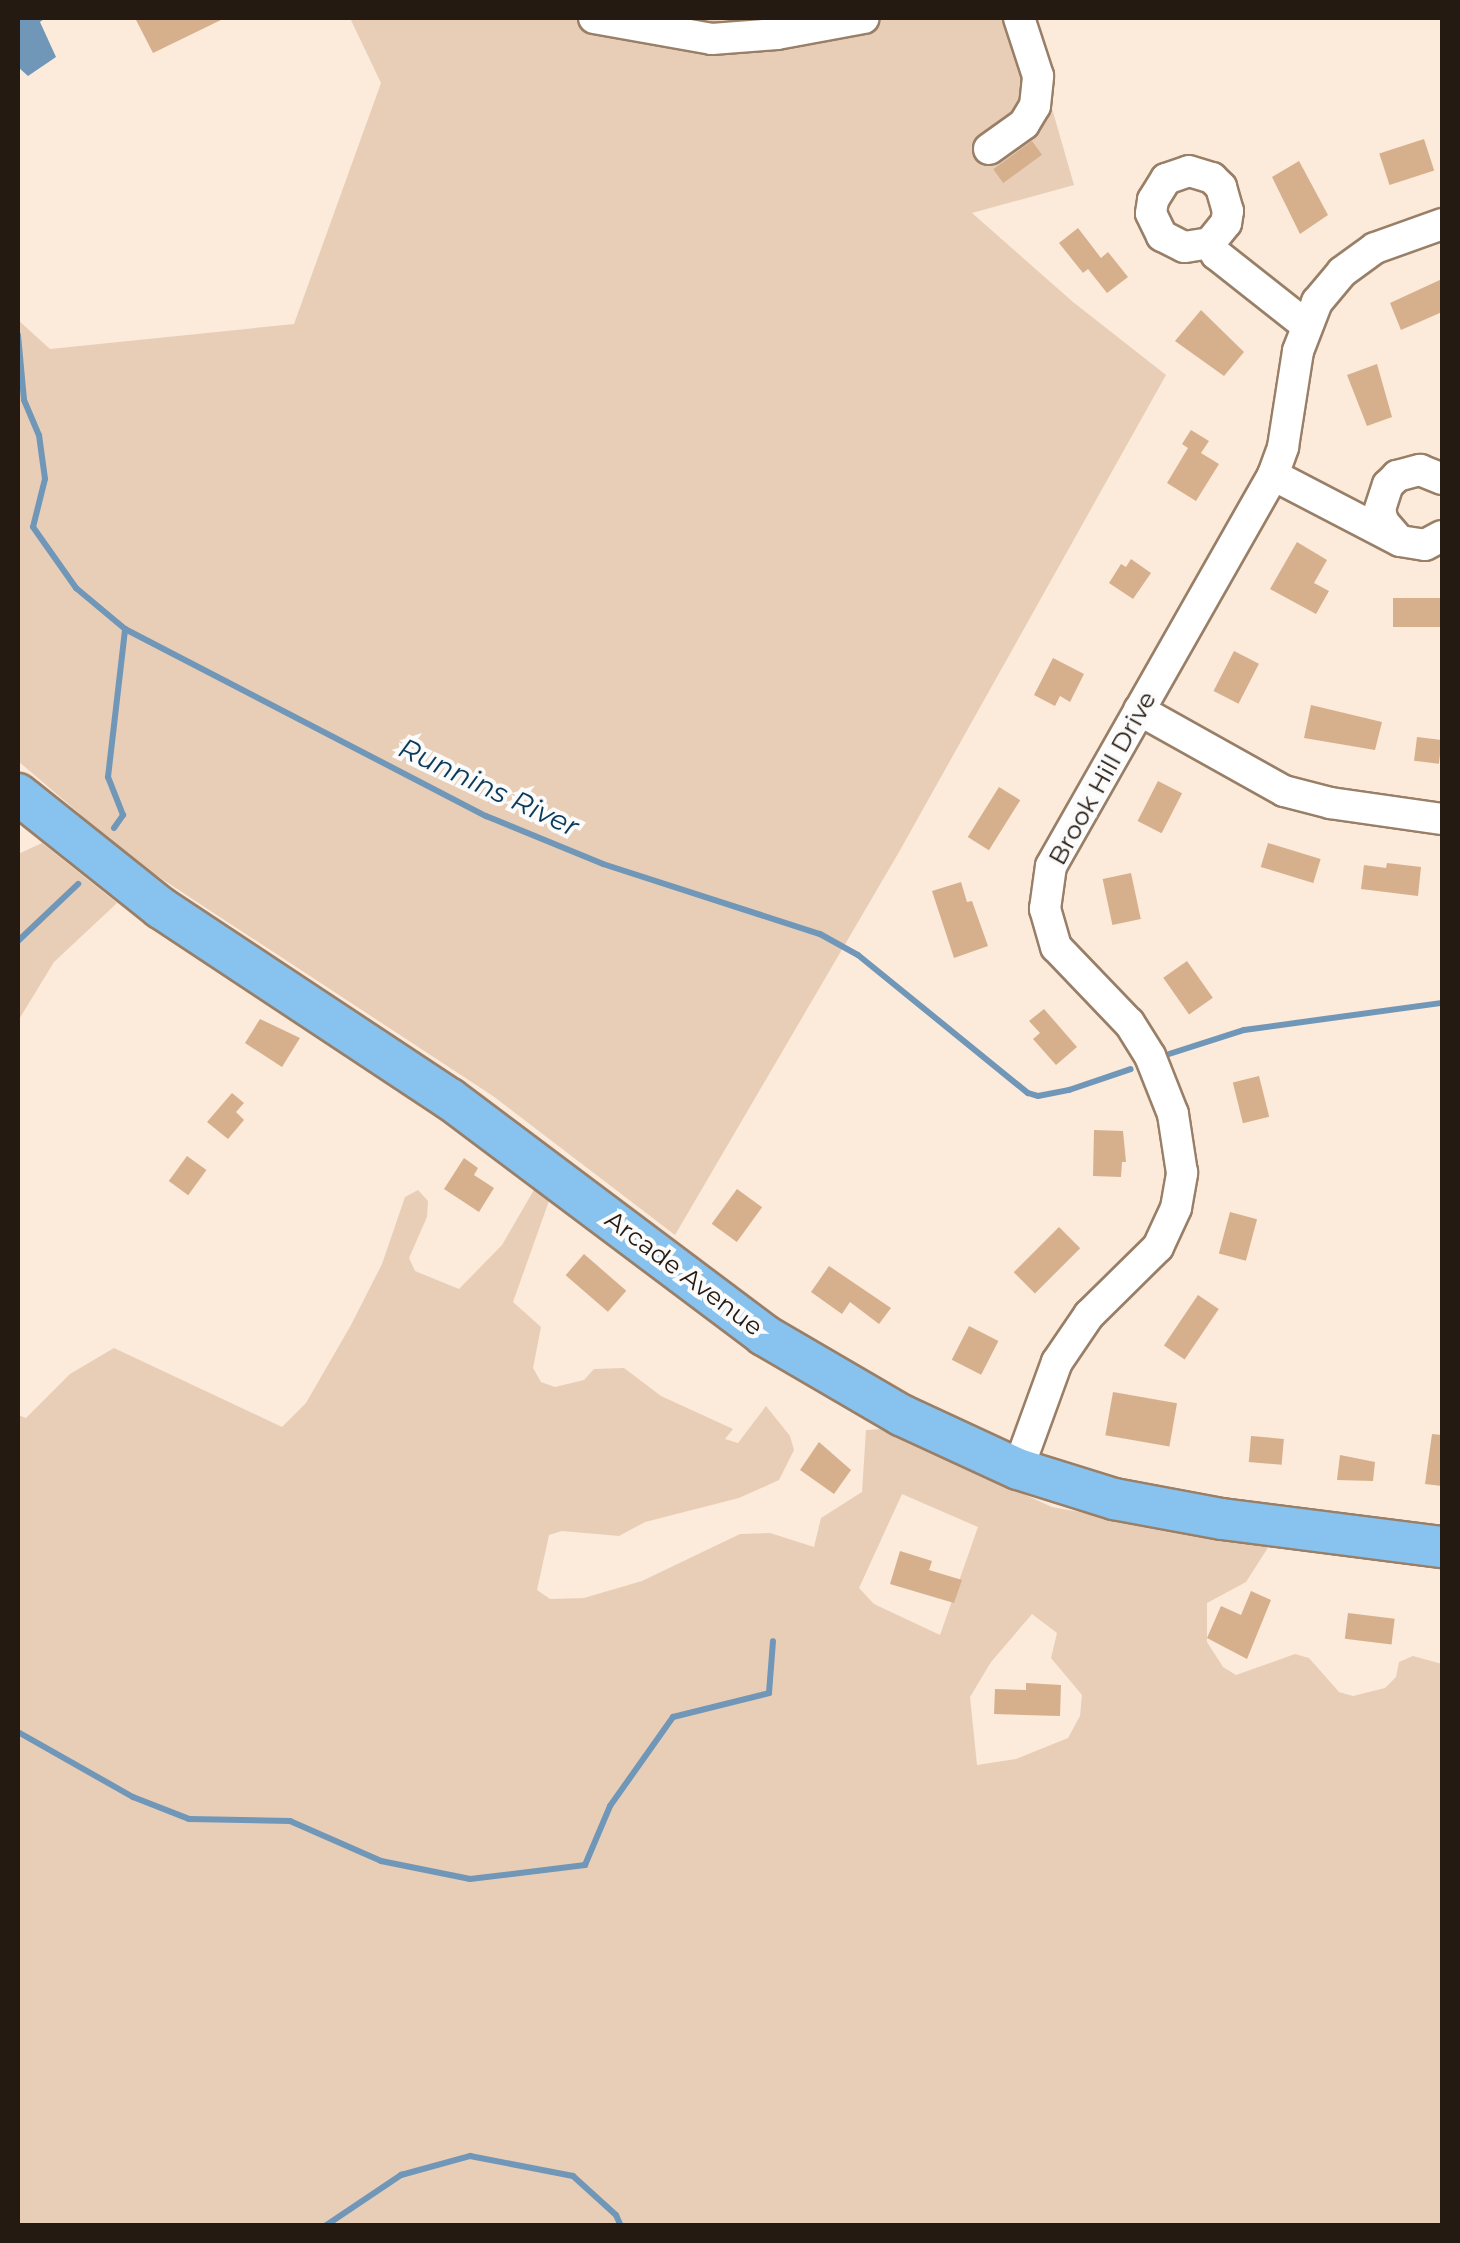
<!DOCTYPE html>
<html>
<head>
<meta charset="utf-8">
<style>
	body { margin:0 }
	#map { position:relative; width:1460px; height:2243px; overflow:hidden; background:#fceada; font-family:Montserrat,sans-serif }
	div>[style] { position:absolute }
	.green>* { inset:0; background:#e8ceb7 }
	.water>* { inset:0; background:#7097b8 }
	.stream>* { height:6px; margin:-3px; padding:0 3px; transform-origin:3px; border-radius:3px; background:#7097b8 }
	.building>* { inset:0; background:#d6b08d; transform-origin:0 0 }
	.roads { filter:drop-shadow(2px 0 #997f67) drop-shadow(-2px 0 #997f67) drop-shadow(0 2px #997f67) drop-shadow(0 -2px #997f67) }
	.minor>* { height:30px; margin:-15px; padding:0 15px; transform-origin:15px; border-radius:15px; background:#fff }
	.major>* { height:40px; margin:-20px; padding:0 20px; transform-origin:20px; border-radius:20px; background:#87c3ee }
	span { translate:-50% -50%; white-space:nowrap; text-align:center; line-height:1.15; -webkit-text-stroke:8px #fbfbfb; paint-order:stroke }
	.street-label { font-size:25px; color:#251a11 }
	.water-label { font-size:28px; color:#093a5b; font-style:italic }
	.frame { position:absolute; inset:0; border:20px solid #251a11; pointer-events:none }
</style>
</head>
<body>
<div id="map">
	<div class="green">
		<i style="clip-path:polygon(350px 18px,1026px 18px,1074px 185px,972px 213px,1073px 302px,1166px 375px,899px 852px,675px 1235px,493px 1096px,136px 862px,18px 761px,18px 320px,50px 349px,294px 324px,381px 83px)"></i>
		<i style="clip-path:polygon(42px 843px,117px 903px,54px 962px,18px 1021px,18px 854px)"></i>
		<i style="clip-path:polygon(evenodd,535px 1188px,550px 1198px,513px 1302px,541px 1327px,533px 1368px,541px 1382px,555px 1387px,584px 1380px,594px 1369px,624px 1368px,661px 1396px,733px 1429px,725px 1439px,738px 1443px,766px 1406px,790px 1436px,794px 1450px,779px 1480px,739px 1498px,645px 1522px,619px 1536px,562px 1531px,549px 1535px,537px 1590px,550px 1599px,584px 1598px,642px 1581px,740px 1534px,770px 1533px,814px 1547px,821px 1518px,862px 1492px,866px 1430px,881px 1429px,1052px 1507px,1269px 1546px,1246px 1582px,1207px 1603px,1207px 1642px,1223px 1667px,1236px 1675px,1295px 1654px,1309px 1658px,1339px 1692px,1353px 1696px,1385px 1688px,1396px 1677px,1399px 1662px,1413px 1656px,1442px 1664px,1442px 2225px,18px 2226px,18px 1415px,26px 1418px,70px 1374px,114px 1348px,282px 1427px,306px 1403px,351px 1325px,382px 1264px,405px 1197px,418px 1190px,428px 1201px,427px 1217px,409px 1258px,415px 1271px,459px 1289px,502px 1245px,535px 1188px,902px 1494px,978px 1527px,940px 1635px,874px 1604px,859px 1588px,902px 1494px,535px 1188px,1032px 1614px,1057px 1633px,1051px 1658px,1082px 1695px,1080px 1716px,1068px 1738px,1016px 1759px,977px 1765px,970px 1697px,991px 1662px,1032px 1614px)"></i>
	</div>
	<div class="water">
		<i style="clip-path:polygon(18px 18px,45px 18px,40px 22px,56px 57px,28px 76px,18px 67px)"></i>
	</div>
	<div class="stream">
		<i style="left:18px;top:335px;width:65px;rotate:84.7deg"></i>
		<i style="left:24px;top:400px;width:38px;rotate:67deg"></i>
		<i style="left:39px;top:435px;width:44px;rotate:82.2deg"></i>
		<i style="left:45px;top:479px;width:49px;rotate:104deg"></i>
		<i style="left:33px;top:527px;width:75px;rotate:54.8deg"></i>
		<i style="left:76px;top:588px;width:64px;rotate:39.9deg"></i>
		<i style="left:125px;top:629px;width:407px;rotate:27.4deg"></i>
		<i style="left:486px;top:816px;width:126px;rotate:22.3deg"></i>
		<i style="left:603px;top:864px;width:228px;rotate:17.9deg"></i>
		<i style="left:820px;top:934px;width:43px;rotate:28.9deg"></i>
		<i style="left:858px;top:955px;width:219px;rotate:39.1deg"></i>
		<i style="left:1028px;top:1093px;width:10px;rotate:17deg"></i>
		<i style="left:1038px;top:1096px;width:32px;rotate:-11deg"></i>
		<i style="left:1069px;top:1090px;width:65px;rotate:-18.7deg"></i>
		<i style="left:114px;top:828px;width:16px;rotate:-55deg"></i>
		<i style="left:123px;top:815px;width:41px;rotate:-111.5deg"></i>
		<i style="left:108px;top:777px;width:149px;rotate:-83.4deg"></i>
		<i style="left:18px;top:941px;width:83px;rotate:-43.5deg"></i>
		<i style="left:1169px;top:1054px;width:79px;rotate:-17.7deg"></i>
		<i style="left:1244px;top:1030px;width:200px;rotate:-7.8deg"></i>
		<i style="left:18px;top:1732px;width:132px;rotate:29.5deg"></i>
		<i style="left:133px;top:1797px;width:60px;rotate:21.4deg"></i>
		<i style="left:189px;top:1819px;width:101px;rotate:1.1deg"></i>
		<i style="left:290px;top:1821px;width:99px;rotate:23.7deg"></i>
		<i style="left:381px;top:1861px;width:91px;rotate:11.4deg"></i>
		<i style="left:470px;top:1879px;width:116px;rotate:-6.9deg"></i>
		<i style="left:585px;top:1865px;width:64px;rotate:-67deg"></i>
		<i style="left:610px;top:1806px;width:109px;rotate:-54.7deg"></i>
		<i style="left:673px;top:1717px;width:99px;rotate:-14deg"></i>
		<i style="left:769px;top:1693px;width:52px;rotate:-85.6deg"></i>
		<i style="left:325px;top:2226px;width:92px;rotate:-33.9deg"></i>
		<i style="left:401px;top:2175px;width:72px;rotate:-15.4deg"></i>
		<i style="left:470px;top:2156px;width:105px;rotate:11deg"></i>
		<i style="left:573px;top:2176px;width:58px;rotate:42.2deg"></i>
		<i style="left:616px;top:2215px;width:12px;rotate:66deg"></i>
	</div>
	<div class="building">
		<i style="clip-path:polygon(135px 18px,225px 18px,153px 53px)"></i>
		<i style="left:1424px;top:139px;width:33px;height:47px;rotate:72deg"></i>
		<i style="left:1032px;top:141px;width:17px;height:48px;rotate:54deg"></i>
		<i style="clip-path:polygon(1299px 161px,1328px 215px,1300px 234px,1272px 177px)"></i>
		<i style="clip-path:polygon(1078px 228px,1101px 258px,1108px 252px,1128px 277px,1107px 293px,1088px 269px,1083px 273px,1059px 243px)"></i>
		<i style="clip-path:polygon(1442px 279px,1442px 312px,1401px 330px,1390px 303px)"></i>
		<i style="clip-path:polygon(1201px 310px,1244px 352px,1224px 376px,1175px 341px)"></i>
		<i style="clip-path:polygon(1377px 364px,1392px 417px,1367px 426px,1347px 375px)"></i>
		<i style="clip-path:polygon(1191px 430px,1209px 441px,1201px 453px,1219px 464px,1196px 501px,1167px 483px,1188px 448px,1182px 444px)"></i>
		<i style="clip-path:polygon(1297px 542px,1327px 560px,1314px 583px,1329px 591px,1316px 614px,1270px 589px)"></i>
		<i style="clip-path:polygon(1131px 559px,1151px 573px,1133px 599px,1109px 583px,1121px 564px,1126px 567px)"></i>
		<i style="left:1442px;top:598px;width:29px;height:49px;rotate:90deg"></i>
		<i style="left:1234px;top:651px;width:28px;height:45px;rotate:27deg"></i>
		<i style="clip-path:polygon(1053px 658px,1084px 674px,1070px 702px,1060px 696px,1055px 706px,1034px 695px)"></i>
		<i style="clip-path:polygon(1311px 705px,1382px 722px,1375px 750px,1304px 738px)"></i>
		<i style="left:1417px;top:737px;width:25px;height:24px;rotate:7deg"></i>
		<i style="left:1158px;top:781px;width:27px;height:45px;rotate:27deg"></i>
		<i style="left:999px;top:787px;width:25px;height:59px;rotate:32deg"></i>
		<i style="left:1268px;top:843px;width:55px;height:25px;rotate:17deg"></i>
		<i style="clip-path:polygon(1387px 863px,1421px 867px,1418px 896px,1361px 889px,1364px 865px,1386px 868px)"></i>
		<i style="left:1131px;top:873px;width:47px;height:29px;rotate:78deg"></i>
		<i style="clip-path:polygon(961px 882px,967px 902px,972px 901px,988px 946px,954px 958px,932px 891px)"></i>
		<i style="left:1187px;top:961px;width:45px;height:29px;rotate:55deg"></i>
		<i style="clip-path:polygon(1044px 1009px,1077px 1047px,1056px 1065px,1033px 1039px,1040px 1033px,1029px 1021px)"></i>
		<i style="clip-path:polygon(260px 1019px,300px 1038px,282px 1067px,245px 1043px)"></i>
		<i style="left:1259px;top:1076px;width:42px;height:27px;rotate:76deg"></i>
		<i style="clip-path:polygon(232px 1093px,244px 1103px,236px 1112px,244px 1120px,228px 1139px,207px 1122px)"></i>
		<i style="clip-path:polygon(1094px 1130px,1123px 1131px,1126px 1162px,1122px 1162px,1121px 1177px,1093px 1176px)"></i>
		<i style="left:187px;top:1156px;width:24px;height:31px;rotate:36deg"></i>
		<i style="clip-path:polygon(464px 1158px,478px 1168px,474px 1175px,494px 1188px,479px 1212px,444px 1189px)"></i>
		<i style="left:737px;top:1189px;width:31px;height:43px;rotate:36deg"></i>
		<i style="left:1230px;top:1212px;width:28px;height:43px;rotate:15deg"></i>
		<i style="left:1059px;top:1227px;width:30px;height:64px;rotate:45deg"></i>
		<i style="left:584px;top:1254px;width:56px;height:28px;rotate:41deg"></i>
		<i style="clip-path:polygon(829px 1266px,891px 1308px,879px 1324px,850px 1302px,842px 1314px,811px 1292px)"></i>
		<i style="left:1198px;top:1295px;width:25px;height:61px;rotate:34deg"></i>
		<i style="left:969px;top:1326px;width:33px;height:38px;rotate:27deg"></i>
		<i style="left:1113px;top:1392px;width:65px;height:44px;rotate:10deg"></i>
		<i style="clip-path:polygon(1432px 1434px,1442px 1435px,1442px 1486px,1425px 1484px)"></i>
		<i style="left:1251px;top:1436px;width:33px;height:26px;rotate:5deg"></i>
		<i style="clip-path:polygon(819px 1442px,851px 1470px,834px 1494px,800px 1470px)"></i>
		<i style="clip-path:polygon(1340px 1455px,1375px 1462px,1373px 1481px,1337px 1480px)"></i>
		<i style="clip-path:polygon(900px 1551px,932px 1561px,929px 1570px,962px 1580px,954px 1603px,890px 1584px)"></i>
		<i style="clip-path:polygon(1251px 1591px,1271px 1600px,1247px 1659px,1207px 1638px,1221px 1606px,1241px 1615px)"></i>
		<i style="left:1348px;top:1613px;width:47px;height:26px;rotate:7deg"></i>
		<i style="clip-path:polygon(1026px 1683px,1061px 1685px,1060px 1716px,994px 1714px,995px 1689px,1026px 1690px)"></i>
	</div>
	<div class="roads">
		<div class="minor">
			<i style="left:594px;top:18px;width:120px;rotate:10.1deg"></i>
			<i style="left:712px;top:39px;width:65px;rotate:-4.4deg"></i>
			<i style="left:777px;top:34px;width:88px;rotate:-10.4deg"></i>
			<i style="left:989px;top:149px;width:43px;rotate:-35.5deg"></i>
			<i style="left:1024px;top:124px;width:21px;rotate:-59deg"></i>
			<i style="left:1035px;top:106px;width:30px;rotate:-84deg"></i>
			<i style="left:1038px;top:76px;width:61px;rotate:-108.1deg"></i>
			<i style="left:1210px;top:243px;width:26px;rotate:171deg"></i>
			<i style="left:1184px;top:247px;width:25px;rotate:-153deg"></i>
			<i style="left:1162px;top:236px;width:25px;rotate:-116deg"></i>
			<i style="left:1151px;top:213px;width:13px;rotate:-81deg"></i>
			<i style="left:1153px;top:200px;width:25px;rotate:-58deg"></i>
			<i style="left:1166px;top:179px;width:24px;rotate:-19deg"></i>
			<i style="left:1189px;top:171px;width:24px;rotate:17deg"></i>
			<i style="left:1212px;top:178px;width:13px;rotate:45deg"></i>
			<i style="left:1221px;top:187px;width:25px;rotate:74deg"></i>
			<i style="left:1228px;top:211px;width:12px;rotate:99deg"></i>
			<i style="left:1226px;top:223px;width:26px;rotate:129deg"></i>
			<i style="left:1210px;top:243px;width:13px;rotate:61deg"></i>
			<i style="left:1216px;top:254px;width:115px;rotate:38.3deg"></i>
			<i style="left:1273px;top:475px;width:143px;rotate:27.5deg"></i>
			<i style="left:1400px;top:541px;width:25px;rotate:9deg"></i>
			<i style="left:1425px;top:545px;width:19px;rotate:-28deg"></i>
			<i style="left:1398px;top:539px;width:23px;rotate:-131deg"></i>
			<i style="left:1383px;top:522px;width:13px;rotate:-103deg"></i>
			<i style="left:1380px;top:509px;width:25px;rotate:-72deg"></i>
			<i style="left:1388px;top:485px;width:13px;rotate:-45deg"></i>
			<i style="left:1397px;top:476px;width:24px;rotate:-15deg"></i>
			<i style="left:1420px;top:470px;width:24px;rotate:22deg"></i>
			<i style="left:1139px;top:710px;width:166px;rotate:29.2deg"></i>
			<i style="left:1284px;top:791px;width:48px;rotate:14.6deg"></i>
			<i style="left:1330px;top:803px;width:113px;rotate:8.1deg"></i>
			<i style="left:1018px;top:1469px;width:114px;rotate:-70deg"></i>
			<i style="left:1057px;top:1362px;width:57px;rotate:-55.8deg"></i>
			<i style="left:1089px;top:1315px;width:97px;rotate:-44.6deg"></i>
			<i style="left:1158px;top:1247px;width:43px;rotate:-65.2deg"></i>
			<i style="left:1176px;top:1208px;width:36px;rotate:-80deg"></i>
			<i style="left:1182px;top:1173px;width:60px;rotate:-98.7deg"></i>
			<i style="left:1173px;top:1114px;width:62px;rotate:-111.6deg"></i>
			<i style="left:1150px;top:1056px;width:39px;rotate:-122deg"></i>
			<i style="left:1129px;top:1023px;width:105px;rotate:-133.8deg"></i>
			<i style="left:1056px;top:947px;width:40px;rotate:-106deg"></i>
			<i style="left:1045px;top:909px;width:43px;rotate:-82.1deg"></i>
			<i style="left:1051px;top:866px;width:450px;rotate:-60.4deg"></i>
			<i style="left:1273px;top:475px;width:30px;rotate:-70deg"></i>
			<i style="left:1283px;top:447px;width:97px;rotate:-81.1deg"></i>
			<i style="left:1298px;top:351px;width:53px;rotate:-68.8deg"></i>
			<i style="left:1317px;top:302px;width:39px;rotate:-50deg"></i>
			<i style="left:1342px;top:272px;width:41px;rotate:-36deg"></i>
			<i style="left:1375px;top:248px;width:71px;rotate:-19.7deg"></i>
		</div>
		<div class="major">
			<i style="left:18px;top:794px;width:183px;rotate:38.6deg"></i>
			<i style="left:161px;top:908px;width:346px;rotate:33.5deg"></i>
			<i style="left:450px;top:1099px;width:393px;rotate:36.9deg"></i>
			<i style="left:764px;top:1335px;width:159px;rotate:30.3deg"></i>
			<i style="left:901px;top:1415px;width:129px;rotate:24.8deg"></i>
			<i style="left:1018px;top:1469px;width:101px;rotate:17.4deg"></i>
			<i style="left:1114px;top:1499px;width:110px;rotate:10.5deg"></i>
			<i style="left:1222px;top:1519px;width:222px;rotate:7.3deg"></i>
		</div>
	</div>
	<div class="street-label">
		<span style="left:1102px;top:778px;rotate:-61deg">Brook Hill Drive</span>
		<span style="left:684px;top:1273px;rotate:37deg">Arcade Avenue</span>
	</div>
	<div class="water-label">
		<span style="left:489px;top:787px;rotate:25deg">Runnins River</span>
	</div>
	<div class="frame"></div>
</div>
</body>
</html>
